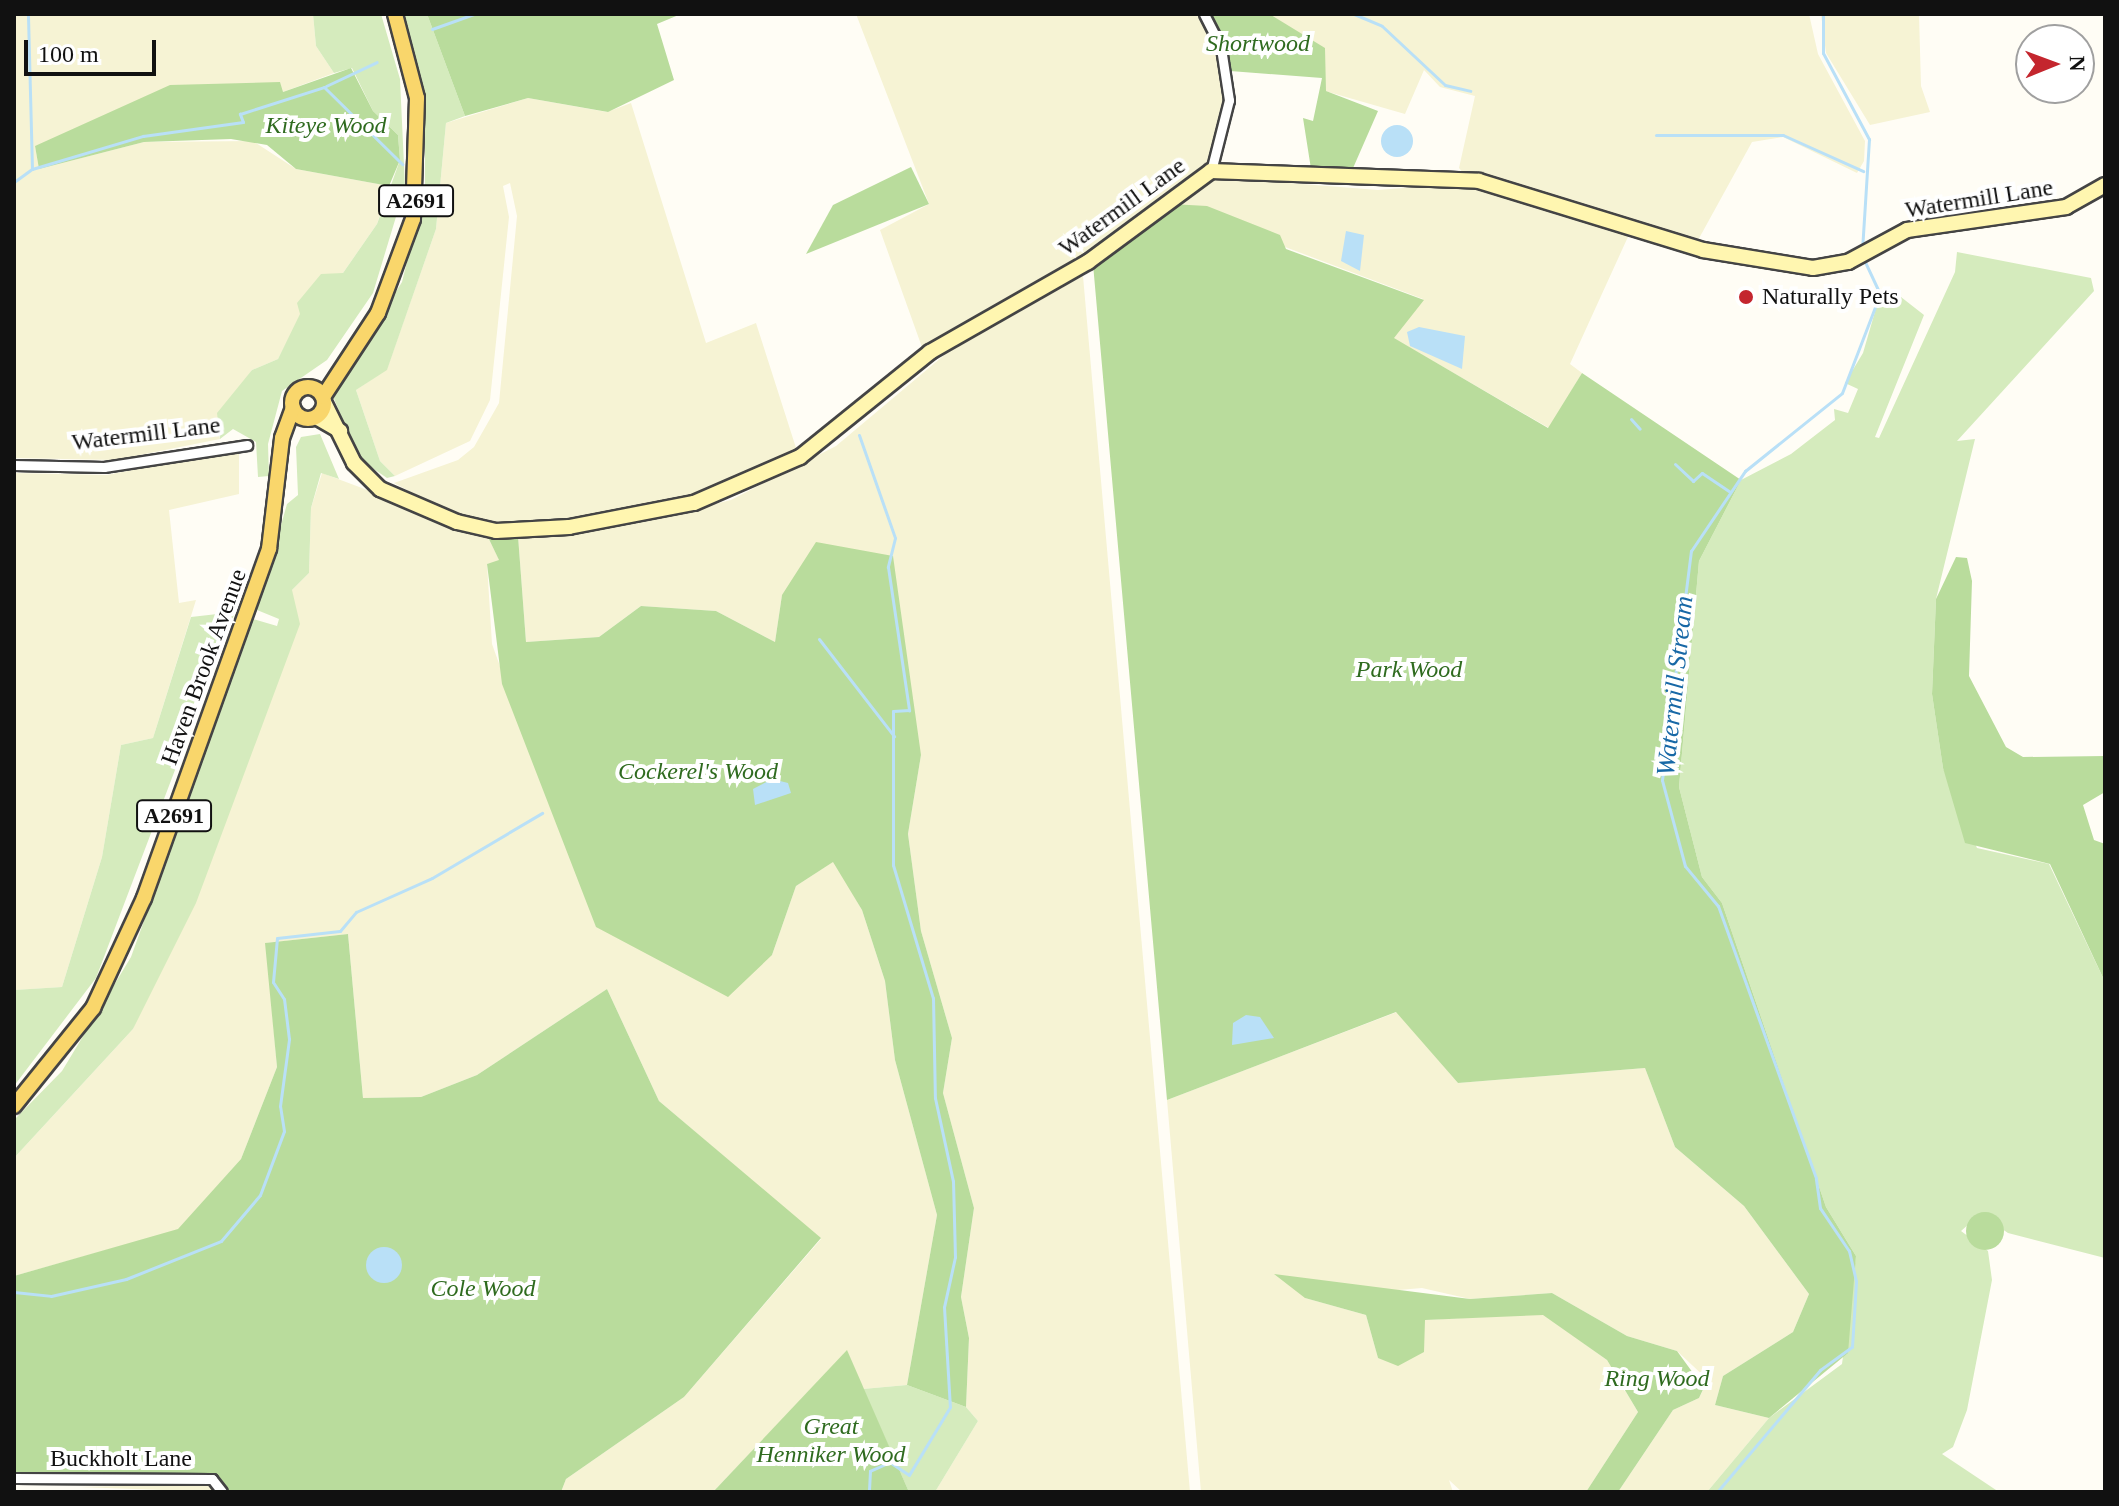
<!DOCTYPE html>
<html>
<head>
<meta charset="utf-8">
<style>
	body { margin:0 }
	#map { position:relative; width:2119px; height:1506px; overflow:hidden; background:#fffdf5; font-family:"Times New Roman",serif }
	div>[style] { position:absolute }
	.farmland>* { inset:0; background:#f6f3d4 }
	.green>* { inset:0; background:#d5ebbd }
	.forest>* { inset:0; background:#b9dc9c }
	.round { border-radius:50% }
	.water>* { inset:0; background:#b9e0f7 }
	.stream>* { height:3px; margin:-1.5px; padding:0 1.5px; transform-origin:1.5px; border-radius:1.5px; background:#b9e0f7 }
	.roads { filter:drop-shadow(2px 0 #444) drop-shadow(-2px 0 #444) drop-shadow(0 2px #444) drop-shadow(0 -2px #444) }
	.street>* { height:9px; margin:-4.5px; padding:0 4.5px; transform-origin:4.5px; border-radius:4.5px; background:#fff }
	.secondary>* { height:14px; margin:-7px; padding:0 7px; transform-origin:7px; border-radius:7px; background:#fff6b0 }
	.primary>* { height:14px; margin:-7px; padding:0 7px; transform-origin:7px; border-radius:7px; background:#f9d66b }
	.primary>.ring { margin:-7px; padding:0; box-sizing:content-box; background:none; border:14px solid #f9d66b; border-radius:50% }
	.dots>* { width:22px; height:22px; translate:-50% -50%; box-sizing:border-box; border:4px solid #fff; border-radius:50% }
	span { translate:-50% -50%; white-space:nowrap; text-align:center; line-height:1.15; -webkit-text-stroke:8px #fff; paint-order:stroke }
	.shield-label span { padding:2px 6px; background:#fff; border:2px solid; border-radius:6px; -webkit-text-stroke-width:0 }
	.shield-label { font-size:22px; color:#111; font-weight:700 }
	.park-label { font-size:24px; color:#2f6b1f; font-style:italic }
	.street-label { font-size:24px; color:#111 }
	.poi-label { font-size:24px; color:#111 }
	.left { translate:0 -50%; text-align:left }
	.water-label { font-size:26px; color:#1768a6; font-style:italic }
	.frame { position:absolute; inset:0; border:16px solid #111; pointer-events:none }
	.north { position:absolute; left:2015px; top:24px; width:80px; height:80px; box-sizing:border-box; background:#fff; border:2px solid #a0a0a0; border-radius:50%; rotate:89deg; font-size:22px; font-weight:700; line-height:32px; text-align:center; color:#111 }
	.north::after { content:''; display:block; margin:auto; width:28px; height:36px; background:#c4262e; clip-path:polygon(50% 0,100% 100%,50% 72%,0 100%) }
	.scale { position:absolute; left:24px; top:40px; width:132px; height:36px; box-sizing:border-box; border:4px solid #111; border-top:0; padding-left:10px; font-size:24px; line-height:28px; white-space:nowrap; color:#111; -webkit-text-stroke:6px #fff; paint-order:stroke }
</style>
</head>
<body>
<div id="map">
	<div class="farmland">
		<i style="clip-path:polygon(14px 14px,313px 14px,316px 46px,334px 73px,283px 92px,35px 146px,39px 169px,144px 142px,253px 141px,296px 169px,389px 186px,377px 224px,343px 273px,301px 314px,278px 359px,252px 370px,215px 425px,220px 439px,115px 460px,14px 458px)"></i>
		<i style="clip-path:polygon(856px 14px,1199px 14px,1218px 50px,1226px 100px,1209px 163px,1107px 245px,923px 350px,880px 230px,929px 204px)"></i>
		<i style="clip-path:polygon(1257px 14px,1809px 14px,1818px 54px,1865px 141px,1864px 161px,1857px 173px,1783px 137px,1752px 142px,1697px 242px,1464px 174px,1459px 168px,1475px 96px,1440px 87px,1424px 70px,1405px 114px,1325px 91px,1324px 48px)"></i>
		<i style="clip-path:polygon(1821px 14px,1919px 14px,1921px 86px,1930px 112px,1870px 125px,1826px 53px)"></i>
		<i style="clip-path:polygon(528px 98px,607px 112px,631px 103px,706px 343px,756px 323px,797px 451px,692px 498px,569px 522px,496px 526px,459px 518px,394px 483px,458px 460px,474px 447px,499px 403px,517px 216px,510px 183px,503px 186px,509px 217px,490px 400px,470px 441px,395px 476px,380px 461px,356px 390px,387px 369px,436px 229px,446px 123px)"></i>
		<i style="clip-path:polygon(1211px 177px,1378px 190px,1466px 183px,1632px 228px,1570px 364px,1582px 373px,1549px 428px,1393px 338px,1423px 299px,1171px 204px)"></i>
		<i style="clip-path:polygon(1083px 276px,1190px 1492px,935px 1492px,978px 1421px,966px 1407px,969px 1338px,961px 1297px,974px 1208px,943px 1093px,952px 1038px,921px 931px,908px 834px,921px 755px,782px 595px,775px 642px,716px 611px,641px 606px,599px 637px,526px 642px,518px 536px,646px 521px,731px 500px,836px 446px,967px 336px)"></i>
		<i style="clip-path:polygon(239px 449px,239px 494px,169px 510px,179px 603px,196px 600px,153px 738px,121px 745px,102px 857px,62px 987px,14px 990px,14px 473px,107px 475px)"></i>
		<i style="clip-path:polygon(322px 473px,487px 535px,500px 561px,487px 564px,492px 644px,535px 764px,772px 955px,796px 886px,834px 861px,862px 910px,885px 981px,895px 1060px,937px 1215px,907px 1385px,863px 1389px,847px 1351px,713px 1492px,561px 1492px,566px 1479px,684px 1397px,821px 1239px,659px 1101px,607px 989px,477px 1075px,421px 1097px,363px 1098px,348px 934px,266px 943px,277px 1067px,241px 1159px,178px 1230px,14px 1276px,14px 1158px,133px 1029px,292px 590px,309px 573px,311px 508px)"></i>
		<i style="clip-path:polygon(1397px 1012px,1458px 1083px,1645px 1068px,1675px 1147px,1744px 1206px,1809px 1294px,1793px 1332px,1723px 1376px,1715px 1405px,1769px 1418px,1707px 1492px,1618px 1492px,1673px 1410px,1699px 1398px,1708px 1380px,1677px 1351px,1627px 1336px,1552px 1293px,1470px 1299px,1422px 1288px,1305px 1298px,1366px 1315px,1378px 1358px,1424px 1320px,1543px 1314px,1607px 1360px,1638px 1412px,1586px 1492px,1462px 1492px,1449px 1480px,1453px 1492px,1201px 1492px,1167px 1100px)"></i>
		<i style="clip-path:polygon(211px 1484px,217px 1492px,79px 1487px)"></i>
	</div>
	<div class="green">
		<i style="clip-path:polygon(313px 14px,381px 14px,400px 79px,405px 187px,373px 293px,327px 360px,282px 391px,268px 444px,269px 476px,258px 477px,256px 442px,233px 429px,220px 439px,217px 413px,252px 370px,278px 359px,300px 314px,297px 303px,321px 274px,343px 273px,377px 224px,400px 160px,398px 135px,373px 111px,352px 68px,334px 73px,316px 46px)"></i>
		<i style="clip-path:polygon(403px 14px,427px 14px,465px 116px,446px 123px,436px 229px,387px 370px,356px 390px,380px 461px,395px 476px,387px 478px,359px 459px,332px 394px,402px 282px,425px 189px,425px 97px)"></i>
		<i style="clip-path:polygon(1957px 252px,2091px 278px,2094px 291px,1957px 441px,1975px 439px,1936px 599px,1932px 694px,1943px 768px,1977px 848px,2049px 864px,2105px 982px,2105px 1258px,2008px 1233px,1980px 1214px,1961px 1231px,1988px 1251px,1992px 1280px,1967px 1410px,1953px 1447px,1942px 1454px,1999px 1492px,1707px 1492px,1769px 1418px,1842px 1364px,1856px 1256px,1826px 1207px,1722px 903px,1702px 877px,1679px 787px,1699px 561px,1741px 480px,1791px 454px,1835px 420px,1834px 409px,1848px 413px,1858px 389px,1845px 383px,1863px 353px,1881px 291px,1892px 290px,1924px 315px,1875px 437px,1879px 438px,1955px 272px)"></i>
		<i style="clip-path:polygon(320px 434px,339px 479px,321px 473px,311px 508px,309px 573px,292px 590px,300px 624px,196px 903px,133px 1029px,14px 1158px,14px 1120px,62px 1071px,131px 957px,253px 619px,277px 626px,279px 619px,257px 610px,287px 504px,298px 495px,296px 447px,301px 437px)"></i>
		<i style="clip-path:polygon(235px 612px,96px 978px,14px 1086px,14px 990px,62px 987px,102px 857px,121px 745px,153px 738px,191px 617px)"></i>
		<i style="clip-path:polygon(907px 1385px,966px 1407px,978px 1421px,935px 1492px,909px 1492px,863px 1389px)"></i>
	</div>
	<div class="forest">
		<i style="clip-path:polygon(427px 14px,681px 14px,657px 24px,674px 80px,608px 112px,528px 98px,465px 116px)"></i>
		<i style="clip-path:polygon(1207px 14px,1271px 15px,1325px 48px,1326px 91px,1378px 111px,1350px 175px,1311px 169px,1303px 118px,1313px 121px,1322px 78px,1230px 71px)"></i>
		<i style="clip-path:polygon(351px 68px,373px 111px,398px 135px,400px 160px,389px 186px,296px 169px,267px 145px,231px 139px,144px 142px,39px 169px,35px 146px,170px 85px,280px 82px,283px 92px)"></i>
		<i style="clip-path:polygon(911px 167px,929px 204px,806px 254px,833px 205px)"></i>
		<i style="clip-path:polygon(1171px 204px,1207px 206px,1280px 235px,1286px 249px,1424px 300px,1394px 338px,1548px 428px,1582px 373px,1741px 480px,1699px 561px,1679px 787px,1702px 877px,1722px 903px,1826px 1207px,1856px 1256px,1848px 1353px,1769px 1418px,1715px 1405px,1723px 1376px,1793px 1332px,1809px 1294px,1744px 1206px,1675px 1147px,1645px 1068px,1458px 1083px,1396px 1012px,1167px 1100px,1093px 264px)"></i>
		<i style="clip-path:polygon(487px 535px,518px 536px,526px 642px,599px 637px,641px 606px,716px 611px,775px 642px,782px 595px,816px 542px,893px 556px,921px 755px,908px 834px,921px 931px,952px 1038px,943px 1093px,974px 1208px,961px 1297px,969px 1338px,966px 1407px,907px 1385px,937px 1215px,895px 1060px,885px 981px,862px 910px,833px 862px,796px 886px,772px 955px,728px 997px,596px 927px,502px 684px,487px 564px,499px 560px)"></i>
		<i style="clip-path:polygon(1956px 557px,1967px 558px,1972px 581px,1969px 676px,2006px 747px,2023px 757px,2105px 756px,2105px 792px,2083px 805px,2094px 840px,2105px 844px,2105px 982px,2050px 864px,1965px 843px,1943px 768px,1932px 694px,1936px 599px)"></i>
		<i style="clip-path:polygon(348px 934px,363px 1098px,421px 1097px,477px 1075px,607px 989px,659px 1101px,821px 1238px,684px 1397px,566px 1479px,561px 1492px,230px 1492px,213px 1473px,14px 1473px,14px 1276px,178px 1229px,241px 1159px,277px 1067px,265px 943px)"></i>
		<i class="round" style="left:1966px;top:1212px;width:38px;height:38px"></i>
		<i style="clip-path:polygon(1274px 1274px,1470px 1299px,1552px 1293px,1627px 1336px,1677px 1351px,1693px 1373px,1708px 1379px,1699px 1398px,1673px 1410px,1618px 1492px,1586px 1492px,1638px 1412px,1607px 1360px,1543px 1315px,1425px 1320px,1424px 1352px,1398px 1366px,1378px 1358px,1366px 1315px,1305px 1298px)"></i>
		<i style="clip-path:polygon(847px 1350px,909px 1492px,713px 1492px)"></i>
	</div>
	<div class="water">
		<i class="round" style="left:1381px;top:125px;width:32px;height:32px"></i>
		<i style="clip-path:polygon(1346px 231px,1364px 235px,1360px 271px,1341px 261px)"></i>
		<i style="clip-path:polygon(1419px 327px,1465px 336px,1462px 369px,1410px 346px,1407px 332px)"></i>
		<i style="clip-path:polygon(772px 779px,788px 783px,791px 793px,755px 805px,753px 789px)"></i>
		<i style="clip-path:polygon(1246px 1015px,1260px 1017px,1274px 1038px,1232px 1045px,1233px 1023px)"></i>
		<i class="round" style="left:366px;top:1247px;width:36px;height:36px"></i>
	</div>
	<div class="stream">
		<i style="left:1345px;top:14px;width:3px"></i>
		<i style="left:1354px;top:14px;width:30px;rotate:23deg"></i>
		<i style="left:1382px;top:26px;width:86px;rotate:43.1deg"></i>
		<i style="left:1445px;top:85px;width:26px;rotate:13deg"></i>
		<i style="left:1823px;top:14px;width:39px;rotate:90deg"></i>
		<i style="left:1823px;top:53px;width:98px;rotate:61.9deg"></i>
		<i style="left:1869px;top:139px;width:110px;rotate:93.6deg"></i>
		<i style="left:432px;top:29px;width:45px;rotate:-19.7deg"></i>
		<i style="left:326px;top:86px;width:56px;rotate:-25.2deg"></i>
		<i style="left:1656px;top:135px;width:127px"></i>
		<i style="left:1783px;top:135px;width:88px;rotate:24.2deg"></i>
		<i style="left:32px;top:169px;width:116px;rotate:-16.6deg"></i>
		<i style="left:143px;top:136px;width:101px;rotate:-8deg"></i>
		<i style="left:243px;top:122px;width:9px;rotate:-111deg"></i>
		<i style="left:240px;top:114px;width:88px;rotate:-17.8deg"></i>
		<i style="left:324px;top:87px;width:110px;rotate:44.6deg"></i>
		<i style="left:14px;top:182px;width:22px;rotate:-36deg"></i>
		<i style="left:32px;top:169px;width:155px;rotate:-91.5deg"></i>
		<i style="left:1631px;top:419px;width:13px;rotate:48deg"></i>
		<i style="left:859px;top:435px;width:109px;rotate:70.7deg"></i>
		<i style="left:895px;top:538px;width:30px;rotate:104deg"></i>
		<i style="left:888px;top:567px;width:145px;rotate:81.6deg"></i>
		<i style="left:909px;top:710px;width:16px;rotate:176deg"></i>
		<i style="left:893px;top:711px;width:154px;rotate:90deg"></i>
		<i style="left:893px;top:865px;width:139px;rotate:73.3deg"></i>
		<i style="left:933px;top:998px;width:100px;rotate:88.9deg"></i>
		<i style="left:935px;top:1098px;width:85px;rotate:77.8deg"></i>
		<i style="left:953px;top:1181px;width:76px;rotate:88.5deg"></i>
		<i style="left:955px;top:1257px;width:51px;rotate:102.4deg"></i>
		<i style="left:944px;top:1307px;width:100px;rotate:86.6deg"></i>
		<i style="left:950px;top:1407px;width:79px;rotate:121.1deg"></i>
		<i style="left:909px;top:1475px;width:23px;rotate:-146deg"></i>
		<i style="left:890px;top:1462px;width:22px;rotate:156deg"></i>
		<i style="left:870px;top:1471px;width:21px;rotate:93deg"></i>
		<i style="left:1675px;top:464px;width:25px;rotate:43deg"></i>
		<i style="left:1693px;top:481px;width:12px;rotate:-42deg"></i>
		<i style="left:1702px;top:473px;width:34px;rotate:34deg"></i>
		<i style="left:819px;top:639px;width:123px;rotate:52.3deg"></i>
		<i style="left:14px;top:1292px;width:37px;rotate:6deg"></i>
		<i style="left:51px;top:1296px;width:77px;rotate:-12.8deg"></i>
		<i style="left:126px;top:1279px;width:102px;rotate:-21.8deg"></i>
		<i style="left:221px;top:1241px;width:60px;rotate:-49.7deg"></i>
		<i style="left:260px;top:1195px;width:68px;rotate:-69.4deg"></i>
		<i style="left:284px;top:1131px;width:25px;rotate:-99deg"></i>
		<i style="left:280px;top:1106px;width:68px;rotate:-82.3deg"></i>
		<i style="left:289px;top:1039px;width:40px;rotate:-97.1deg"></i>
		<i style="left:284px;top:999px;width:20px;rotate:-123deg"></i>
		<i style="left:273px;top:982px;width:44px;rotate:-84.8deg"></i>
		<i style="left:277px;top:938px;width:63px;rotate:-6.3deg"></i>
		<i style="left:340px;top:931px;width:25px;rotate:-50deg"></i>
		<i style="left:356px;top:912px;width:83px;rotate:-24.1deg"></i>
		<i style="left:432px;top:878px;width:128px;rotate:-30.6deg"></i>
		<i style="left:1717px;top:1492px;width:160px;rotate:-49.8deg"></i>
		<i style="left:1820px;top:1370px;width:39px;rotate:-36deg"></i>
		<i style="left:1852px;top:1347px;width:66px;rotate:-86.5deg"></i>
		<i style="left:1856px;top:1281px;width:31px;rotate:-103deg"></i>
		<i style="left:1849px;top:1251px;width:52px;rotate:-124deg"></i>
		<i style="left:1820px;top:1208px;width:30px;rotate:-98deg"></i>
		<i style="left:1816px;top:1178px;width:289px;rotate:-109.8deg"></i>
		<i style="left:1718px;top:906px;width:52px;rotate:-129.5deg"></i>
		<i style="left:1685px;top:866px;width:89px;rotate:-105deg"></i>
		<i style="left:1662px;top:780px;width:231px;rotate:-82.8deg"></i>
		<i style="left:1691px;top:551px;width:97px;rotate:-56deg"></i>
		<i style="left:1745px;top:471px;width:124px;rotate:-38.8deg"></i>
		<i style="left:1842px;top:393px;width:106px;rotate:-69deg"></i>
		<i style="left:1880px;top:294px;width:38px;rotate:-115deg"></i>
	</div>
	<div class="roads">
		<div class="street">
			<i style="left:1204px;top:14px;width:38px;rotate:63deg"></i>
			<i style="left:1221px;top:48px;width:53px;rotate:81.3deg"></i>
			<i style="left:1229px;top:100px;width:73px;rotate:104.2deg"></i>
			<i style="left:14px;top:465px;width:90px;rotate:1.3deg"></i>
			<i style="left:104px;top:467px;width:145px;rotate:-8.7deg"></i>
			<i style="left:14px;top:1478px;width:198px;rotate:0.3deg"></i>
			<i style="left:212px;top:1479px;width:16px;rotate:52deg"></i>
		</div>
		<div class="secondary">
			<i style="left:324px;top:402px;width:68px;rotate:63.8deg"></i>
			<i style="left:354px;top:463px;width:37px;rotate:45deg"></i>
			<i style="left:380px;top:489px;width:84px;rotate:23.2deg"></i>
			<i style="left:457px;top:522px;width:40px;rotate:13deg"></i>
			<i style="left:496px;top:531px;width:73px;rotate:-3.1deg"></i>
			<i style="left:569px;top:527px;width:127px;rotate:-10.9deg"></i>
			<i style="left:694px;top:503px;width:116px;rotate:-23.5deg"></i>
			<i style="left:800px;top:457px;width:167px;rotate:-38.9deg"></i>
			<i style="left:930px;top:352px;width:182px;rotate:-29.7deg"></i>
			<i style="left:1088px;top:262px;width:153px;rotate:-36.5deg"></i>
			<i style="left:1211px;top:171px;width:268px;rotate:2.1deg"></i>
			<i style="left:1479px;top:181px;width:234px;rotate:17.1deg"></i>
			<i style="left:1703px;top:250px;width:111px;rotate:9.3deg"></i>
			<i style="left:1813px;top:268px;width:36px;rotate:-10deg"></i>
			<i style="left:1848px;top:262px;width:67px;rotate:-28.5deg"></i>
			<i style="left:1907px;top:230px;width:161px;rotate:-8.2deg"></i>
			<i style="left:2066px;top:207px;width:45px;rotate:-29.4deg"></i>
			<i style="left:316px;top:417px;width:28px;rotate:30deg"></i>
		</div>
		<div class="primary">
			<i class="ring" style="left:292px;top:387px;width:18px;height:18px"></i>
			<i style="left:323px;top:397px;width:100px;rotate:-56.8deg"></i>
			<i style="left:378px;top:313px;width:100px;rotate:-69.6deg"></i>
			<i style="left:413px;top:219px;width:121px;rotate:-88.1deg"></i>
			<i style="left:417px;top:98px;width:87px;rotate:-104.7deg"></i>
			<i style="left:14px;top:1106px;width:126px;rotate:-51.1deg"></i>
			<i style="left:93px;top:1008px;width:121px;rotate:-65.1deg"></i>
			<i style="left:144px;top:898px;width:371px;rotate:-70.3deg"></i>
			<i style="left:269px;top:549px;width:112px;rotate:-83.3deg"></i>
			<i style="left:282px;top:438px;width:32px;rotate:-70deg"></i>
		</div>
	</div>
	<div class="dots">
		<i style="left:1746px;top:297px;background:#c4262e"></i>
	</div>
	<div class="shield-label">
		<span style="left:416px;top:201px">A2691</span>
		<span style="left:174px;top:816px">A2691</span>
	</div>
	<div class="park-label">
		<span style="left:1258px;top:44px">Shortwood</span>
		<span style="left:326px;top:126px">Kiteye Wood</span>
		<span style="left:1409px;top:670px">Park Wood</span>
		<span style="left:698px;top:772px">Cockerel's Wood</span>
		<span style="left:483px;top:1289px">Cole Wood</span>
		<span style="left:1657px;top:1379px">Ring Wood</span>
		<span style="left:831px;top:1441px">Great<br>Henniker Wood</span>
	</div>
	<div class="street-label">
		<span style="left:1979px;top:199px;rotate:-9deg">Watermill Lane</span>
		<span style="left:1122px;top:207px;rotate:-36deg">Watermill Lane</span>
		<span style="left:146px;top:434px;rotate:-7deg">Watermill Lane</span>
		<span style="left:204px;top:667px;rotate:-70deg">Haven Brook Avenue</span>
		<span style="left:121px;top:1459px">Buckholt Lane</span>
	</div>
	<div class="poi-label">
		<span class="left" style="left:1762px;top:297px">Naturally Pets</span>
	</div>
	<div class="water-label">
		<span style="left:1675px;top:686px;rotate:-84deg">Watermill Stream</span>
	</div>
	<div class="frame"></div>
	<div class="north">N</div>
	<div class="scale">100 m</div>
</div>
</body>
</html>
